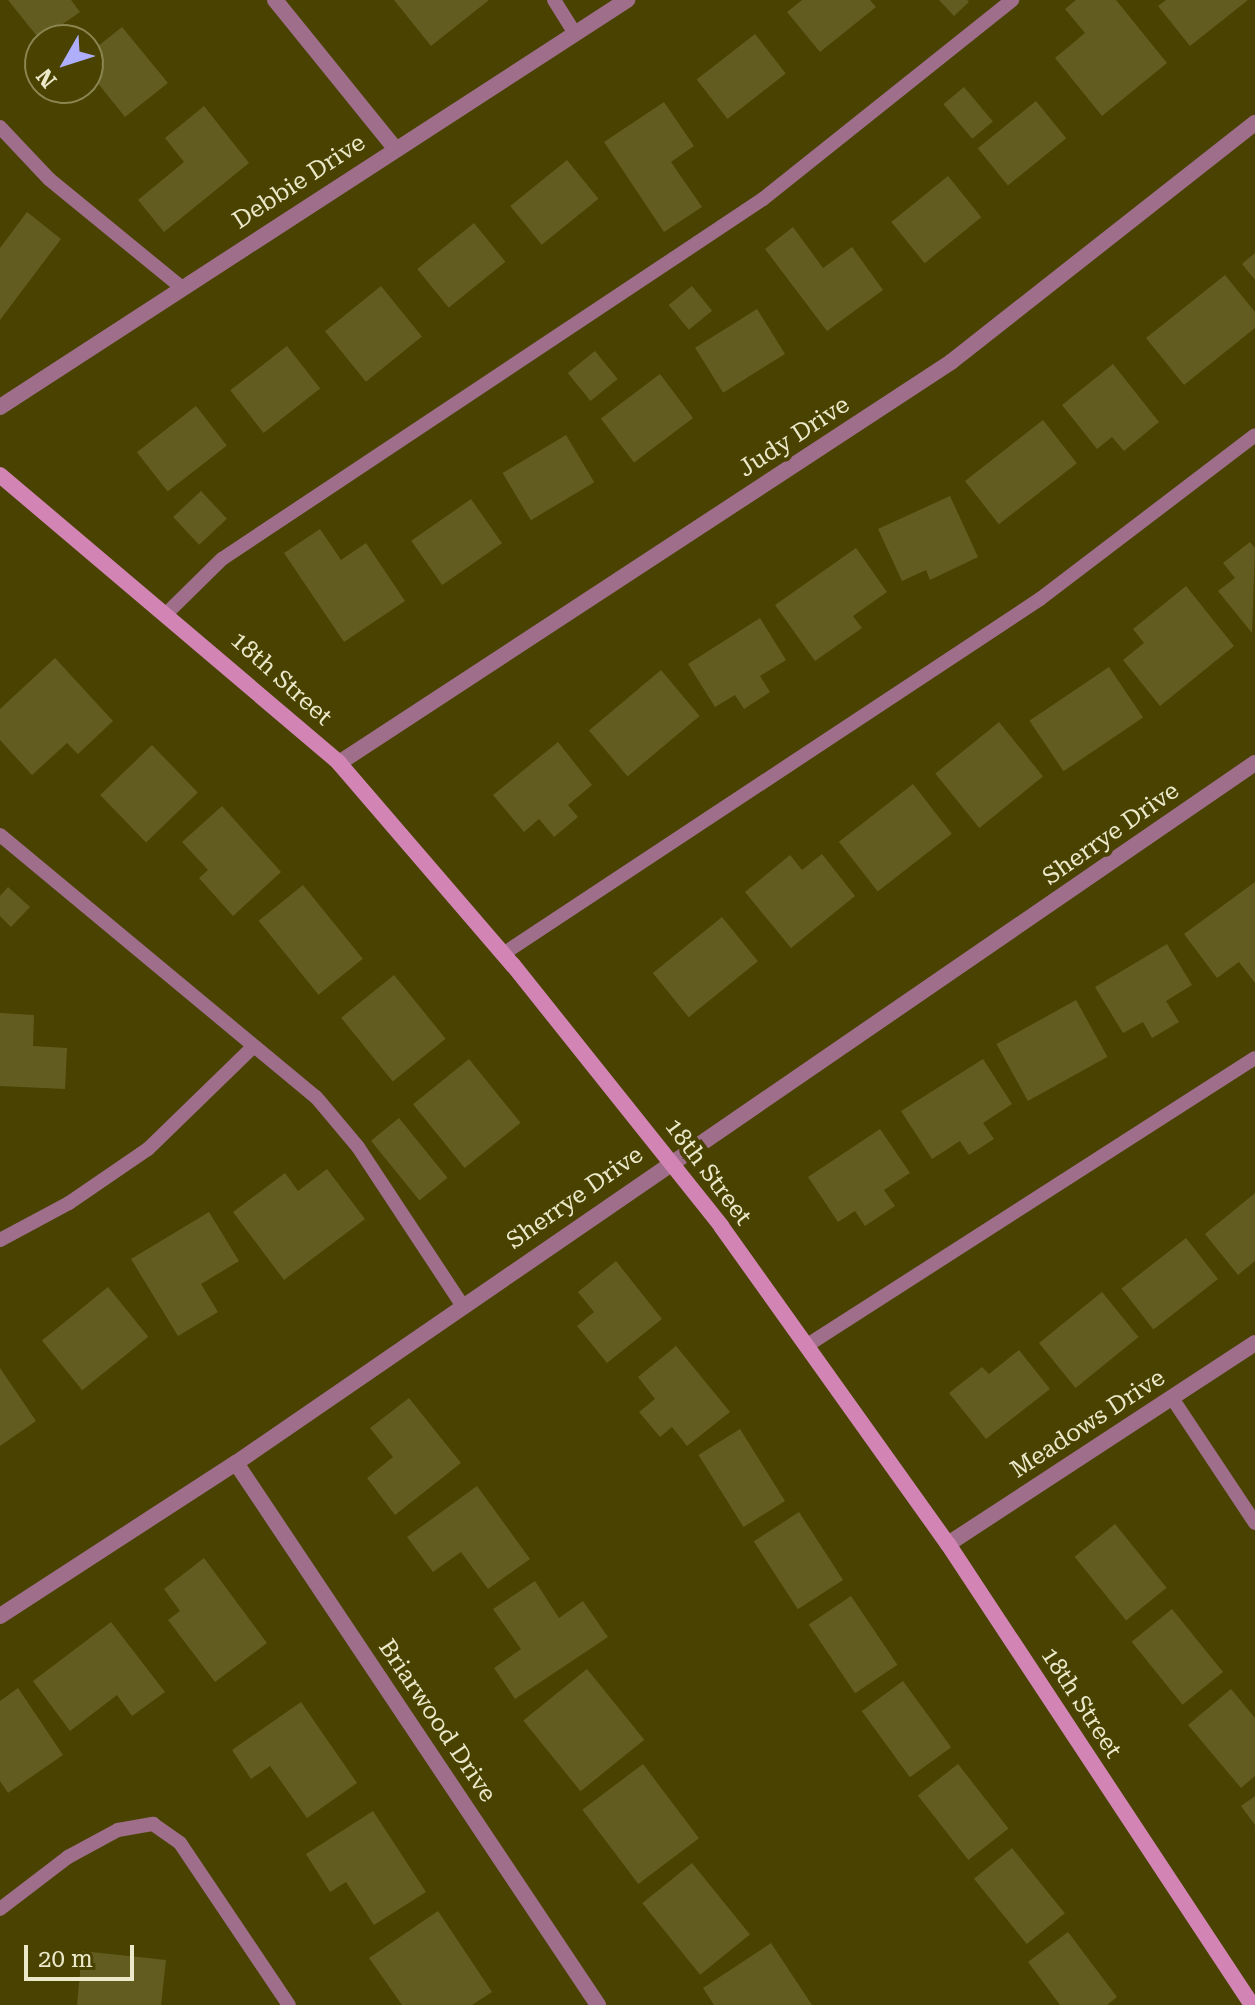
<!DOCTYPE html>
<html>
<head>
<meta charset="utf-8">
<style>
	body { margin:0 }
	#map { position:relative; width:1255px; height:2005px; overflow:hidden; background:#494200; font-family:"Roboto Serif",serif }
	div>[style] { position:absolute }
	.building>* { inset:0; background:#625c20; transform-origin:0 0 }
	.lane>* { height:14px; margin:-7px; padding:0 7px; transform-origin:7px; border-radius:7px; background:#9f6e8b }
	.street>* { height:16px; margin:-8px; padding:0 8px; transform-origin:8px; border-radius:8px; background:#9f6e8b }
	.secondary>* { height:16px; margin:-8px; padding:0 8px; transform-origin:8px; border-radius:8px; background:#d285b4 }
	span { translate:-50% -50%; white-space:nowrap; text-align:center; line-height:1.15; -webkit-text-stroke:8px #494200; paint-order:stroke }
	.street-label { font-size:24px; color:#ece9cb }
	.north { position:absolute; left:24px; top:24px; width:80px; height:80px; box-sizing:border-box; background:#494200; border:2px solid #8a8551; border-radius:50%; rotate:231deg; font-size:22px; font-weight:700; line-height:32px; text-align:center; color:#ece9cb }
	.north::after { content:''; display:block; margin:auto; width:28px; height:36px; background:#aeaefb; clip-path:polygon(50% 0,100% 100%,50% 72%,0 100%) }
	.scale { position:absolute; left:24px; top:1945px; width:110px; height:36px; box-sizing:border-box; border:4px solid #ece9cb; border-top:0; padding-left:10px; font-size:24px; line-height:28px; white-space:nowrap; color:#ece9cb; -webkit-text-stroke:6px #494200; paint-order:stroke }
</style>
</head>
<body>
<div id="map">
	<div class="building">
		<i style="clip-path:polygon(8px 0,71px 0,80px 12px,40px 40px)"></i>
		<i style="clip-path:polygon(394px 0,489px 0,431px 46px)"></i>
		<i style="clip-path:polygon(802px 0,870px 0,876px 7px,820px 52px,787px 12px)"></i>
		<i style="clip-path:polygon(939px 0,967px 0,969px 2px,954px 16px)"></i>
		<i style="clip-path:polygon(1076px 0,1116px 0,1167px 63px,1102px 116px,1055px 58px,1085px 33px,1065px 9px)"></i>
		<i style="clip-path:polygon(1166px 0,1248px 0,1190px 46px,1158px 6px)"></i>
		<i style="clip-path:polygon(122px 27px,168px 83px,125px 117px,88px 71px,88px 54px)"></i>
		<i style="left:755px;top:34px;width:50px;height:74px;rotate:52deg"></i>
		<i style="left:964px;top:87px;width:45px;height:27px;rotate:50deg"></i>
		<i style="left:1036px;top:101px;width:48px;height:75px;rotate:51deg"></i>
		<i style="clip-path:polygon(664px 102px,694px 146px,671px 162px,702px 207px,664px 232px,604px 142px)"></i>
		<i style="clip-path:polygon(204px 106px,249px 163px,164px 232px,138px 200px,184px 162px,165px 138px)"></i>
		<i style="left:567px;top:160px;width:50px;height:73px;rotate:51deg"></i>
		<i style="left:948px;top:176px;width:53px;height:73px;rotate:51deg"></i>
		<i style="clip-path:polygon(27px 212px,61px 239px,0 320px,0 248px)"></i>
		<i style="left:474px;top:223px;width:50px;height:73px;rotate:51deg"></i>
		<i style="clip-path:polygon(793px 227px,823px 268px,852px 247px,883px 290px,827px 331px,765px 249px)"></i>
		<i style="clip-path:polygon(1255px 253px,1255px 280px,1242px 264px)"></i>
		<i style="clip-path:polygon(1225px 275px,1255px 312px,1255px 328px,1184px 385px,1146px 338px)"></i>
		<i style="left:381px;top:286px;width:65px;height:72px;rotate:51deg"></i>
		<i style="left:692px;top:286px;width:32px;height:30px;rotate:51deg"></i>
		<i style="left:757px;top:309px;width:53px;height:73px;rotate:58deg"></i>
		<i style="left:287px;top:346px;width:54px;height:72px;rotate:52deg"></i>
		<i style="left:595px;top:351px;width:36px;height:35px;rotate:51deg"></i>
		<i style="clip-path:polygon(1113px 364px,1159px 422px,1124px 451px,1112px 437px,1097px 449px,1062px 405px)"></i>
		<i style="left:660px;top:374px;width:55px;height:74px;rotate:53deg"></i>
		<i style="left:196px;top:406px;width:50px;height:75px;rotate:52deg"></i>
		<i style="left:1043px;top:420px;width:55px;height:99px;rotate:52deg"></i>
		<i style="left:566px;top:435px;width:55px;height:74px;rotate:59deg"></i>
		<i style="left:201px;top:491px;width:38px;height:38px;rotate:47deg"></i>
		<i style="clip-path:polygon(950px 496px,978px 557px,930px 580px,926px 570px,902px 581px,878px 529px)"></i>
		<i style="left:471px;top:499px;width:54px;height:73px;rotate:55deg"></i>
		<i style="clip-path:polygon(320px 529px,341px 560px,366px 543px,405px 601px,344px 642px,284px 553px)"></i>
		<i style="clip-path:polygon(1250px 542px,1255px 548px,1252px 633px,1218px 591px,1235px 578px,1223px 563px)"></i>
		<i style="clip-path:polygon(856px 548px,887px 592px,853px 616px,862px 628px,815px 661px,775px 605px)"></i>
		<i style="clip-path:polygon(1186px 586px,1234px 646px,1160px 706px,1123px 660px,1144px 643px,1133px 629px)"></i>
		<i style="clip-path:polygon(760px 618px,786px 660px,760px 676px,770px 692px,744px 709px,735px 695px,715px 707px,688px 664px)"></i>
		<i style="clip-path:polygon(55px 658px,113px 721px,78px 754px,67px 743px,32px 775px,0 740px,0 709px)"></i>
		<i style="left:1109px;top:667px;width:61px;height:96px;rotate:56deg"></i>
		<i style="left:661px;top:670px;width:60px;height:94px;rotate:50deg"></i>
		<i style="left:999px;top:722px;width:70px;height:82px;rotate:51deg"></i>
		<i style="clip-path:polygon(558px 742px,592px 785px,568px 805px,578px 817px,554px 837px,539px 819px,524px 832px,493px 795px)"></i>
		<i style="left:152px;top:745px;width:66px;height:72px;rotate:46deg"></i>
		<i style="left:913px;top:784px;width:63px;height:94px;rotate:52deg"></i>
		<i style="clip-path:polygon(222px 806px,281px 872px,233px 916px,199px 878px,208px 870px,182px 842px)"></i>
		<i style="clip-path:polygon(822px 854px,855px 896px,791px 948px,745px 892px,790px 855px,802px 870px)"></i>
		<i style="clip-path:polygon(1255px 882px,1255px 983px,1239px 962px,1217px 978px,1184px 934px)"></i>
		<i style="left:303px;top:885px;width:95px;height:57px;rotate:51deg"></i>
		<i style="clip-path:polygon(8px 887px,30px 907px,11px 927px,0 916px,0 896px)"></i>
		<i style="left:722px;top:917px;width:57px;height:89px;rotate:51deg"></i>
		<i style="clip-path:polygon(1167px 944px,1192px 985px,1166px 1001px,1179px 1022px,1152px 1038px,1143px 1022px,1123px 1033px,1095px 987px)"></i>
		<i style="left:394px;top:975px;width:82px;height:68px;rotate:51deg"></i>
		<i style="left:1076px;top:1000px;width:65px;height:91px;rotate:61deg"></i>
		<i style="clip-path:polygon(0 1013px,34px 1015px,33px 1046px,67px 1048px,65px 1089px,0 1086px)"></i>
		<i style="left:469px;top:1059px;width:82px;height:72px;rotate:51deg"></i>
		<i style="clip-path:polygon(983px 1059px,1012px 1104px,983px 1123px,994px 1139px,969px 1155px,960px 1141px,932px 1159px,901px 1111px)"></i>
		<i style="left:399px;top:1118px;width:77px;height:36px;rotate:51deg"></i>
		<i style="clip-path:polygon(880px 1129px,910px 1173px,884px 1190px,895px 1206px,865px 1226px,855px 1211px,838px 1222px,808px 1177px)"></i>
		<i style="clip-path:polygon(327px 1169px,365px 1219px,284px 1280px,233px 1212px,285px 1173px,298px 1191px)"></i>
		<i style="clip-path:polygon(1255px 1193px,1255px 1261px,1238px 1275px,1205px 1234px)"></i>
		<i style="clip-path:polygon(209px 1212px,239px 1261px,201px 1284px,218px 1312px,178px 1336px,131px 1259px)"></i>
		<i style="left:1186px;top:1238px;width:52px;height:82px;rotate:52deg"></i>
		<i style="clip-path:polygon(616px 1261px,662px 1319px,607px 1363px,577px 1326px,594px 1312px,578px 1292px)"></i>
		<i style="left:108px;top:1287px;width:64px;height:85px;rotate:51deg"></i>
		<i style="left:1102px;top:1292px;width:58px;height:81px;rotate:51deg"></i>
		<i style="clip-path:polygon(676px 1346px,730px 1412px,687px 1446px,672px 1427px,660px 1437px,639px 1412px,655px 1399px,638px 1377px)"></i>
		<i style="clip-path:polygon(1019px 1350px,1050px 1389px,986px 1439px,949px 1393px,982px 1367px,989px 1374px)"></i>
		<i style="clip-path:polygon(0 1368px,36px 1421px,0 1446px)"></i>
		<i style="clip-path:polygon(409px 1398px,461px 1463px,395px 1515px,367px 1478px,393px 1457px,370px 1428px)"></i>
		<i style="left:740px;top:1429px;width:85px;height:49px;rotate:58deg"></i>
		<i style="clip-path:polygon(477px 1486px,530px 1559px,488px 1589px,461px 1552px,433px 1572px,407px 1537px)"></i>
		<i style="left:799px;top:1512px;width:81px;height:54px;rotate:57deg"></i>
		<i style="left:1115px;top:1524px;width:82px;height:52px;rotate:51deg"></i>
		<i style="clip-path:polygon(204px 1558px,267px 1643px,215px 1682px,168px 1620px,180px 1611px,164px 1589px)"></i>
		<i style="clip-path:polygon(535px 1581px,559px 1618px,583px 1601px,608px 1637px,515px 1699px,494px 1668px,521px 1649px,493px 1609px)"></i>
		<i style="left:851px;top:1596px;width:83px;height:51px;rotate:56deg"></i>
		<i style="left:1172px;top:1609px;width:81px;height:52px;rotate:51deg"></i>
		<i style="clip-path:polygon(111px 1622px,165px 1692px,132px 1716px,117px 1695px,70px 1731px,33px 1681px)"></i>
		<i style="left:587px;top:1669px;width:91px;height:82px;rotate:51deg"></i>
		<i style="left:903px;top:1681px;width:82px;height:51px;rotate:54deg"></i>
		<i style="clip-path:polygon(18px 1688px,63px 1755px,8px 1793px,0 1781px,0 1701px)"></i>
		<i style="clip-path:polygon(1231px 1689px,1255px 1718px,1255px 1776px,1241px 1788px,1188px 1725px)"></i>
		<i style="clip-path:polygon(301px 1702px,357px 1783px,307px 1818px,270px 1766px,251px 1779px,232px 1750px)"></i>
		<i style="left:643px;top:1764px;width:93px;height:76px;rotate:53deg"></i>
		<i style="left:958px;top:1764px;width:82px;height:51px;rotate:52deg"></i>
		<i style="clip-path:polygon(1255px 1796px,1255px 1825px,1241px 1806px)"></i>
		<i style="clip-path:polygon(373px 1811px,426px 1892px,374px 1925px,346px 1882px,330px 1892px,306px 1854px)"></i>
		<i style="left:1012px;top:1848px;width:84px;height:49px;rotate:51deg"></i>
		<i style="left:692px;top:1863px;width:92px;height:64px;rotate:51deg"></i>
		<i style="clip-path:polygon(438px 1911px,492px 1992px,472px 2005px,402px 2005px,369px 1958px)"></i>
		<i style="clip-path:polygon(1068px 1932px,1117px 1997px,1107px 2005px,1060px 2005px,1028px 1962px)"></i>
		<i style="clip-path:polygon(771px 1943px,812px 2005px,714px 2005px,703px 1988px)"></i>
		<i style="clip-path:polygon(82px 1951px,166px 1960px,161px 2005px,77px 2005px)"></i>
	</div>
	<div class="lane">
		<i style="left:554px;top:0;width:39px;rotate:58deg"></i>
		<i style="left:0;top:127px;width:71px;rotate:46.7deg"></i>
		<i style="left:49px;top:179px;width:172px;rotate:39.3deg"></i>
		<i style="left:167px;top:613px;width:77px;rotate:-44.5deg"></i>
		<i style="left:222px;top:559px;width:650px;rotate:-33.64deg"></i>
		<i style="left:763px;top:199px;width:319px;rotate:-38.6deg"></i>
		<i style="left:0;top:835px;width:410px;rotate:39.7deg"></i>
		<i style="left:316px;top:1097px;width:65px;rotate:50deg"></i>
		<i style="left:358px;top:1147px;width:189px;rotate:56.6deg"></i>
		<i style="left:503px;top:954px;width:644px;rotate:-33.47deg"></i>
		<i style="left:1040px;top:599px;width:270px;rotate:-37.3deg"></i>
		<i style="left:0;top:1240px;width:78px;rotate:-28.2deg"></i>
		<i style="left:69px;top:1203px;width:96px;rotate:-34.4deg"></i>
		<i style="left:148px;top:1149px;width:146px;rotate:-44.2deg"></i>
		<i style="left:806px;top:1346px;width:533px;rotate:-32.68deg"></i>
		<i style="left:1172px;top:1398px;width:150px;rotate:56.4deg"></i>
		<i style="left:0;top:1909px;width:86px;rotate:-37.4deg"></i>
		<i style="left:68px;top:1857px;width:57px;rotate:-28.4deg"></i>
		<i style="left:118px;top:1830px;width:36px;rotate:-10deg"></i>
		<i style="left:153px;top:1824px;width:33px;rotate:35deg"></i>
		<i style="left:180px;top:1843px;width:195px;rotate:56.1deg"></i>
	</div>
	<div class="street">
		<i style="left:275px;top:0;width:191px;rotate:51deg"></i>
		<i style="left:0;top:407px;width:748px;rotate:-32.99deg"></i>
		<i style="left:339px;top:763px;width:732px;rotate:-33.23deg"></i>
		<i style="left:951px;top:362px;width:387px;rotate:-38.2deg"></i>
		<i style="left:236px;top:1463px;width:652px;rotate:56.26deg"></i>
		<i style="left:948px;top:1544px;width:367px;rotate:-33.2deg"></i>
		<i style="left:0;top:1616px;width:281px;rotate:-33deg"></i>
		<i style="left:236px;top:1463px;width:1236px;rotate:-34.49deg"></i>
	</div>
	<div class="secondary">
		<i style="left:0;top:475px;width:445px;rotate:40.3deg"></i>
		<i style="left:339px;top:763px;width:267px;rotate:49.3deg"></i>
		<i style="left:513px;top:965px;width:334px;rotate:51.4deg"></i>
		<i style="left:721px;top:1226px;width:391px;rotate:54.5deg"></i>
		<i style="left:948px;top:1544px;width:552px;rotate:56.6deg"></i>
	</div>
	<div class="street-label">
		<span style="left:299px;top:182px;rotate:-33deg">Debbie Drive</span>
		<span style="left:794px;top:437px;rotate:-33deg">Judy Drive</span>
		<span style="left:281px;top:679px;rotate:42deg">18th Street</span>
		<span style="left:1111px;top:834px;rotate:-35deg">Sherrye Drive</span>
		<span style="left:708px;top:1172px;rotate:53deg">18th Street</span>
		<span style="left:575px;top:1198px;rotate:-35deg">Sherrye Drive</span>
		<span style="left:1088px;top:1424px;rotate:-33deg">Meadows Drive</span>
		<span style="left:1081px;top:1703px;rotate:57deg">18th Street</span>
		<span style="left:437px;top:1721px;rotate:56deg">Briarwood Drive</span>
	</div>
	<div class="north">N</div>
	<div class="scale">20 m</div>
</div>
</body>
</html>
